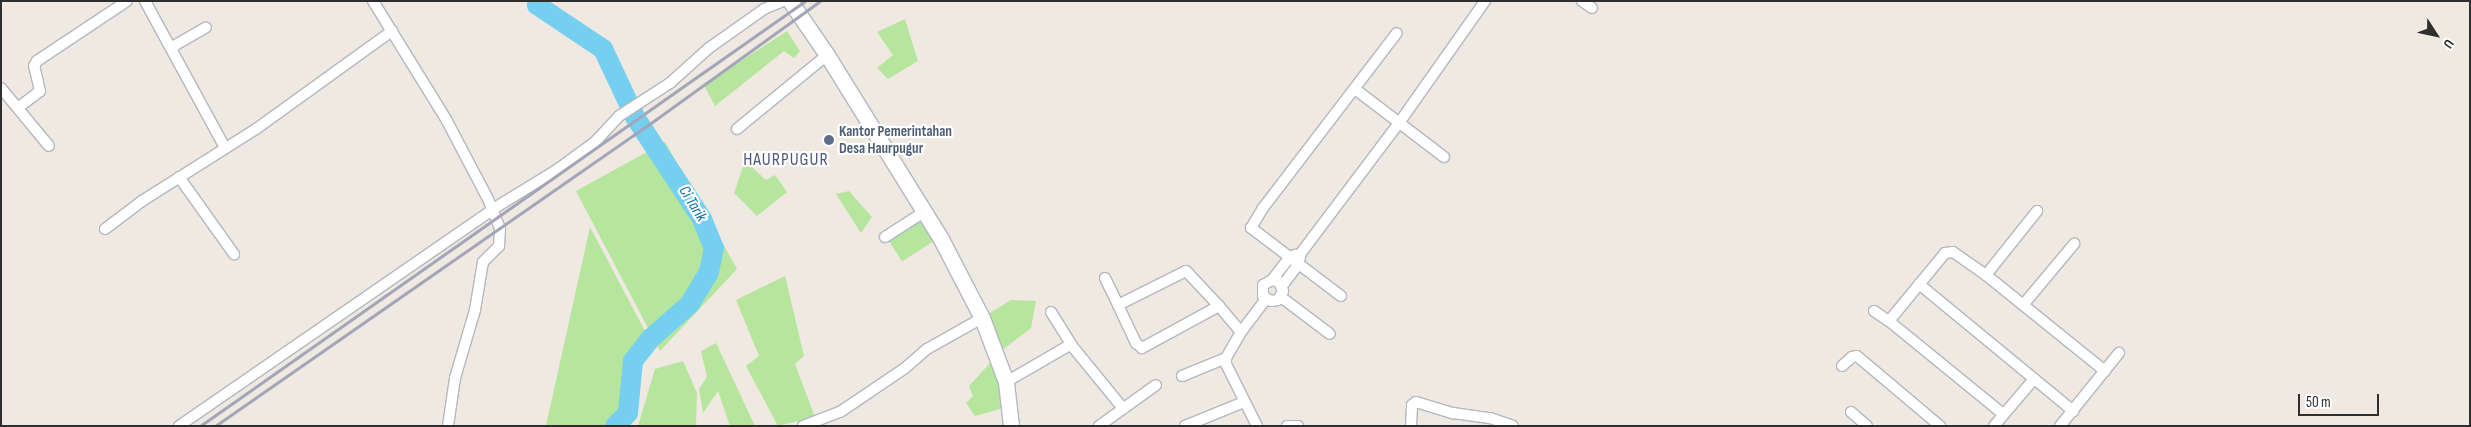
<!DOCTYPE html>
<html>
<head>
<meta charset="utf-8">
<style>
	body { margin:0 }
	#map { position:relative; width:2471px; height:427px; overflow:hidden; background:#efe9e1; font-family:"Sofia Sans Condensed",sans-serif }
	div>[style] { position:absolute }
	.green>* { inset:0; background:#b6e59e; transform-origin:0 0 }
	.river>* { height:20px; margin:-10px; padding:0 10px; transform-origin:10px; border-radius:10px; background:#75cff0 }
	.roads { filter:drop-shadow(1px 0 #b4b7c1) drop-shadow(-1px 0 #b4b7c1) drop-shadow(0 1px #b4b7c1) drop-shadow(0 -1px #b4b7c1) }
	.street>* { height:10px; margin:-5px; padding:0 5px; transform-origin:5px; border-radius:5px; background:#fff }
	.secondary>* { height:15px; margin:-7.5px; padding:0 7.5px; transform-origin:7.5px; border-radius:7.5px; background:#fff }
	.rail>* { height:3px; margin:-1.5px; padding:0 1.5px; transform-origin:1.5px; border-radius:1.5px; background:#a3a6b8 }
	.dots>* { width:14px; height:14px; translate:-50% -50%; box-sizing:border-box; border:2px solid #fff; border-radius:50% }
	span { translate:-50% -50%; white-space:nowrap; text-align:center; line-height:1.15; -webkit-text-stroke:4.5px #fff; paint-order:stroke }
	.service-label { font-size:15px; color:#4e5e75; font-weight:700 }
	.left { translate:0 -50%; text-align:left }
	.water-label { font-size:16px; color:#0d6fa3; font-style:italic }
	.quarter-label { font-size:18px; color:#4d5680; letter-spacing:1px }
	.frame { position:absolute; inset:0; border:2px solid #2e2e2e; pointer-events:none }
	.north { position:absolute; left:2411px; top:10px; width:50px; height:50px; -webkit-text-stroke:4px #fff; paint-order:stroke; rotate:125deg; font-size:14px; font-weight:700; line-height:20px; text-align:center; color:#2e2e2e }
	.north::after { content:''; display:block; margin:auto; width:18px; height:22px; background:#2e2e2e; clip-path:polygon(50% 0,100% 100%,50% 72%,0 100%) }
	.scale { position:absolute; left:2298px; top:394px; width:81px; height:22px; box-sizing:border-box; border:2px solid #2e2e2e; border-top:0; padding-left:6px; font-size:15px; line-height:18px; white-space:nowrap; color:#2e2e2e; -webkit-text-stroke:4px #fff; paint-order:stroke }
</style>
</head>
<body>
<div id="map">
	<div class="green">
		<i style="clip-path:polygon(905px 19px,918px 61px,888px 79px,877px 68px,893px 55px,877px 32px)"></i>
		<i style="clip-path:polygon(787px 31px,800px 51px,794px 58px,784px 51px,715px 106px,704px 85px)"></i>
		<i style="clip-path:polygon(665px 142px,737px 269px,660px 351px,576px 191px)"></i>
		<i style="clip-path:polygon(745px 161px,766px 180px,775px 175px,787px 192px,757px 216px,734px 193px)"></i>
		<i style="clip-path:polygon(849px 191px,872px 217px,861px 233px,836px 194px)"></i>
		<i style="left:921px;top:217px;width:27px;height:40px;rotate:57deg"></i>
		<i style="clip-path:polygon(590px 227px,646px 333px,626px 426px,546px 426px)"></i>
		<i style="clip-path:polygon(785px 276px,804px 356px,795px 364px,815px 417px,778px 426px,746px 366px,759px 356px,736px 300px)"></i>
		<i style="clip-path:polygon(1011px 300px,1036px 301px,1031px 328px,1001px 351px,985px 316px)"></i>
		<i style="clip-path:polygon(716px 343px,755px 426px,730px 426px,718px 391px,703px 413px,699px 389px,707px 377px,701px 351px)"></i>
		<i style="clip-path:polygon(683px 361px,697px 393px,696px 426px,638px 426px,655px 369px)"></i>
		<i style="clip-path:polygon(992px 361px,1004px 408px,975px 416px,966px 403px,973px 396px,969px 386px)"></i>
	</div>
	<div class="river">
		<i style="left:538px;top:1px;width:4px;rotate:104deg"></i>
		<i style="left:537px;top:5px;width:79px;rotate:33.7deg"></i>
		<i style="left:603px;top:49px;width:75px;rotate:64.8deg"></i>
		<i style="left:635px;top:117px;width:122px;rotate:56.7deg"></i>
		<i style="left:702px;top:219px;width:31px;rotate:68deg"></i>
		<i style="left:714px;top:248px;width:25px;rotate:102deg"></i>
		<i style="left:709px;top:272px;width:37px;rotate:121deg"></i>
		<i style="left:690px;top:304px;width:52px;rotate:138.9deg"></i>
		<i style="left:651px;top:338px;width:29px;rotate:128deg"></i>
		<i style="left:633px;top:361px;width:52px;rotate:95.5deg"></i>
		<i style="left:628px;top:413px;width:18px;rotate:135deg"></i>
	</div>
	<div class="roads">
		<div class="street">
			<i style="left:145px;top:1px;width:167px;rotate:61.4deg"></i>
			<i style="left:373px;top:1px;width:141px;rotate:58.3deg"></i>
			<i style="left:447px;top:121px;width:88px;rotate:62.3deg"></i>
			<i style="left:488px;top:199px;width:31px;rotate:68deg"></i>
			<i style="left:500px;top:228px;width:18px;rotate:93deg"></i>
			<i style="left:499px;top:246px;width:23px;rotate:135deg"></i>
			<i style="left:483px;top:262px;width:49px;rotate:99.5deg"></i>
			<i style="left:475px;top:310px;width:71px;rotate:106.4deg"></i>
			<i style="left:455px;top:378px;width:49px;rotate:98.3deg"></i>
			<i style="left:1582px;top:1px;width:12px;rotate:35deg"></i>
			<i style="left:172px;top:47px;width:39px;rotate:-30deg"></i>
			<i style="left:1px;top:88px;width:75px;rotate:50.4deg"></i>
			<i style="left:1355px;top:89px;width:112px;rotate:37.4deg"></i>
			<i style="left:19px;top:107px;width:26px;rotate:-37deg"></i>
			<i style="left:40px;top:91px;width:26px;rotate:-103deg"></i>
			<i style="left:34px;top:66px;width:6px;rotate:-59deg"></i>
			<i style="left:37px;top:61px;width:108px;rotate:-33.7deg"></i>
			<i style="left:737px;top:129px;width:117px;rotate:-39.4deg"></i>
			<i style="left:179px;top:177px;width:95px;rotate:54.5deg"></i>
			<i style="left:105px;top:229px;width:46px;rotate:-37.1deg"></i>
			<i style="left:142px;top:201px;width:135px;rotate:-32.3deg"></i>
			<i style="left:256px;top:129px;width:168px;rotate:-35.8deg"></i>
			<i style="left:885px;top:237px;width:46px;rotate:-32.7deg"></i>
			<i style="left:1986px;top:275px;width:82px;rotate:-51.4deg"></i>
			<i style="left:1105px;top:278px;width:30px;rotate:64deg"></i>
			<i style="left:1272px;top:280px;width:7px;rotate:16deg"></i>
			<i style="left:1279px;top:282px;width:10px;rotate:66deg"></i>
			<i style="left:1283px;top:291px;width:10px;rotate:119deg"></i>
			<i style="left:1278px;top:300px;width:7px;rotate:172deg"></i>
			<i style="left:1271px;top:301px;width:9px;rotate:-148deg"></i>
			<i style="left:1263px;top:296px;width:11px;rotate:-90deg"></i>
			<i style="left:1263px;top:285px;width:10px;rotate:-29deg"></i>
			<i style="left:1272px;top:280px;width:28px;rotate:-52deg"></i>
			<i style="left:1289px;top:258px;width:7px;rotate:-27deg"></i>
			<i style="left:1919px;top:284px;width:200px;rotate:39.5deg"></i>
			<i style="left:1282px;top:286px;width:26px;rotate:-53deg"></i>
			<i style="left:1298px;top:265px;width:12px;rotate:-76deg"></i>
			<i style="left:1301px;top:253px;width:163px;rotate:-53deg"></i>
			<i style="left:1399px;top:123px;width:149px;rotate:-54.8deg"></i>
			<i style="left:1341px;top:296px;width:113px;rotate:-142.9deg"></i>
			<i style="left:1251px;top:228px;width:23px;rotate:-59deg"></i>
			<i style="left:1263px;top:208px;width:220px;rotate:-52.6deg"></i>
			<i style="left:1281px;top:297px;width:61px;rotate:37.1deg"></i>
			<i style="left:2023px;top:305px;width:80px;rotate:-50.1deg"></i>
			<i style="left:1219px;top:306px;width:88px;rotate:151.4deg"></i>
			<i style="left:1142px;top:348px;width:8px;rotate:-140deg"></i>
			<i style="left:1136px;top:343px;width:42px;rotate:-115.3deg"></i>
			<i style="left:1118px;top:305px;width:76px;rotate:-26.6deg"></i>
			<i style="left:1186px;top:271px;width:3px;rotate:45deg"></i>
			<i style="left:1188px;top:273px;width:45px;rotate:46.8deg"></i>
			<i style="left:1219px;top:306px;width:34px;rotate:50deg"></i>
			<i style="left:1241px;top:332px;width:30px;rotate:120deg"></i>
			<i style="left:1226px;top:358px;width:6px;rotate:90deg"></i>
			<i style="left:1226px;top:364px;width:69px;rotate:63.4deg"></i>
			<i style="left:1874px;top:311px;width:18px;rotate:34deg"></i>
			<i style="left:1889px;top:321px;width:147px;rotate:39.2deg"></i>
			<i style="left:1051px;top:312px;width:40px;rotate:58deg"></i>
			<i style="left:1889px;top:321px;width:88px;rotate:-50.5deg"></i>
			<i style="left:1945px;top:253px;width:8px;rotate:-7deg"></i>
			<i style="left:1953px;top:252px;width:40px;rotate:34.9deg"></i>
			<i style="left:1986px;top:275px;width:153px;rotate:38.9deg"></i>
			<i style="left:1241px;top:332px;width:41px;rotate:-52.9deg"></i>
			<i style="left:1842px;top:366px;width:13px;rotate:-42deg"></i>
			<i style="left:1852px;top:357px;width:5px;rotate:-11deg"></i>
			<i style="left:1857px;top:356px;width:109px;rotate:40.1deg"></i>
			<i style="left:1182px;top:376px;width:48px;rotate:-22.2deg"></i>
			<i style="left:1006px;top:382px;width:72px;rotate:-30.1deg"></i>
			<i style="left:1068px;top:346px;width:4px"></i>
			<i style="left:1072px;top:346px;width:79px;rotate:50.7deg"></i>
			<i style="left:1851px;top:412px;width:21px;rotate:41deg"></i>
			<i style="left:179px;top:426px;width:382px;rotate:-34.6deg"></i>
			<i style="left:493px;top:209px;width:76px;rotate:-31.6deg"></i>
			<i style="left:558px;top:169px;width:46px;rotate:-36.1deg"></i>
			<i style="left:595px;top:142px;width:35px;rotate:-47deg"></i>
			<i style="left:619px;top:116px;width:61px;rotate:-32.9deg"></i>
			<i style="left:670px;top:83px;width:52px;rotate:-41.9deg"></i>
			<i style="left:709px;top:48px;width:67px;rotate:-35.3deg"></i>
			<i style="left:764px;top:9px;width:21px;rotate:-23deg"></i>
			<i style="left:803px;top:426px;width:40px;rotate:-21deg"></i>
			<i style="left:840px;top:412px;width:78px;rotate:-34.1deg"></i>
			<i style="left:905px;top:368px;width:29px;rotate:-41deg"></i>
			<i style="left:927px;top:349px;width:63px;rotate:-29.4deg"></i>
			<i style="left:1099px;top:426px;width:70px;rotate:-35.7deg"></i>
			<i style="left:1185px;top:426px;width:64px;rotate:-22.1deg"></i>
			<i style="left:1287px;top:426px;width:11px"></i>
			<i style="left:1411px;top:426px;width:21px;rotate:-87deg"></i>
			<i style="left:1412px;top:405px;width:5px;rotate:-37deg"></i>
			<i style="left:1416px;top:402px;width:39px;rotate:17deg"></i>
			<i style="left:1453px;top:413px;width:37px;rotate:8deg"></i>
			<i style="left:1490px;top:418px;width:24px;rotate:19deg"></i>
			<i style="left:1994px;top:426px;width:62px;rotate:-49.6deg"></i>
			<i style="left:2060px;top:426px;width:94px;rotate:-51.1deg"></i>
		</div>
		<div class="secondary">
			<i style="left:790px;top:1px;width:65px;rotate:55.6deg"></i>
			<i style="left:827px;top:55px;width:216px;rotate:58.2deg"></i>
			<i style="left:941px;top:239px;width:89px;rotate:62.6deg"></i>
			<i style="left:982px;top:318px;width:68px;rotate:69.4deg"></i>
			<i style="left:1006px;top:382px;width:44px;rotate:83.5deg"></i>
		</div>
	</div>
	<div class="rail">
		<i style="left:200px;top:426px;width:739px;rotate:-35.09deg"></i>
		<i style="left:215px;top:426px;width:536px;rotate:-34.82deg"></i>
		<i style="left:655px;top:120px;width:203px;rotate:-35.8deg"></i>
	</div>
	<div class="dots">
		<i style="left:829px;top:140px;background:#5c6f8a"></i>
	</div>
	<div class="service-label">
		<span class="left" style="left:839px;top:140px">Kantor Pemerintahan<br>Desa Haurpugur</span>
	</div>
	<div class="water-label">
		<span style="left:692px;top:204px;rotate:58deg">Ci Tarik</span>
	</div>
	<div class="quarter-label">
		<span style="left:786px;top:160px">HAURPUGUR</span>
	</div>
	<div class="frame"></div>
	<div class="north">U</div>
	<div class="scale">50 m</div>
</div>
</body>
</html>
